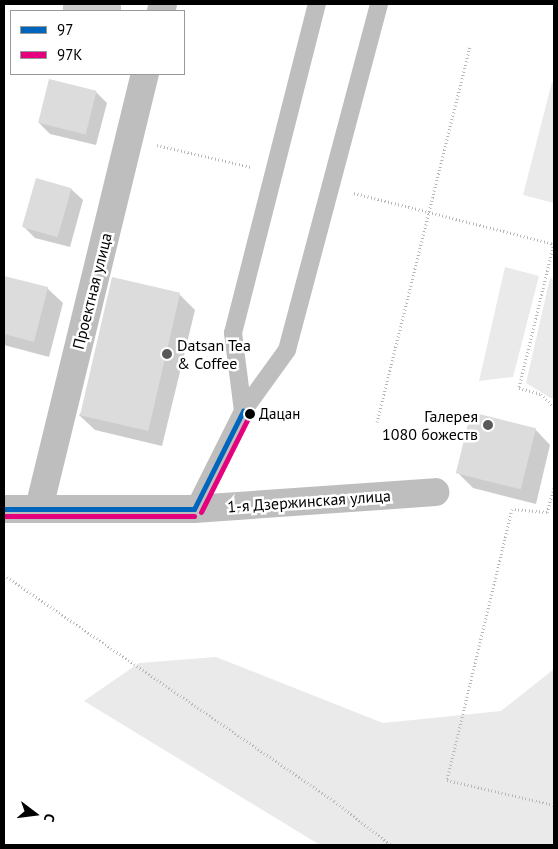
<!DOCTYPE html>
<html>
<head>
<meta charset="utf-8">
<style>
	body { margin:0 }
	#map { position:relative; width:558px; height:849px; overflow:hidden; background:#fff; font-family:"PT Sans",sans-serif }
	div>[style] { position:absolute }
	.green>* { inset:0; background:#eaeaea }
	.shadow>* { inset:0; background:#0003; transform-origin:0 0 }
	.building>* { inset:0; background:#dcdcdc; transform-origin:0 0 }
	.path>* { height:3px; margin-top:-1.5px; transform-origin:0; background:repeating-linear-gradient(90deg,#b8b8b8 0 1px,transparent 0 3.5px) }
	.service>* { height:18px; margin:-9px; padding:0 9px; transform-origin:9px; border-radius:9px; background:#bebebe }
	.minor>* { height:28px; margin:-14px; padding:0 14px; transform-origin:14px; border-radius:14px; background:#bebebe }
	.tertiary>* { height:28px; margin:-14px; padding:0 14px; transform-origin:14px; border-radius:14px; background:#bebebe }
	.bus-1>* { height:5px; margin:-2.5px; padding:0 2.5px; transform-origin:2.5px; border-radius:2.5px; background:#0065bd }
	.bus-2>* { height:5px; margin:-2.5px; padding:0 2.5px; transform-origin:2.5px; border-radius:2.5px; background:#e5007d }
	.dots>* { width:14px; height:14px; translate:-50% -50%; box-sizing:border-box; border:2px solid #fff; border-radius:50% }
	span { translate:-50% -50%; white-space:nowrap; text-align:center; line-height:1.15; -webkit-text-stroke:5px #fff; paint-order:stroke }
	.bus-label { font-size:15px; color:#000 }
	.left { translate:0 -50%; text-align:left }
	.street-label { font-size:16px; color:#000 }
	.poi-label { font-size:16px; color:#000 }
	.right { translate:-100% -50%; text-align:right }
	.frame { position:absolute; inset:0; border:5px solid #000; pointer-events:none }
	.legend { position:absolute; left:10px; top:10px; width:175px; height:65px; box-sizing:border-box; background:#fff; border:1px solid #999; margin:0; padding:6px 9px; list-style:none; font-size:15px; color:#000 }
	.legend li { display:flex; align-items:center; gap:10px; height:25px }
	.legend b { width:25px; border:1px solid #999 }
	.north { position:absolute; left:10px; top:789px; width:50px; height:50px; -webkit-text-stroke:4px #fff; paint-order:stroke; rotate:105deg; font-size:14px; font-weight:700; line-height:20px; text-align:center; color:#000 }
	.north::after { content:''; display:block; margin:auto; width:18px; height:22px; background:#000; clip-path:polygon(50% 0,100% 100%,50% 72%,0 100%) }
</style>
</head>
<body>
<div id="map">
	<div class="green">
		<i style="clip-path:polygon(552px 82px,554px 84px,554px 203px,523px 195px)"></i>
		<i style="clip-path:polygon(505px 267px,539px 276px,513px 377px,479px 381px)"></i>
		<i style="clip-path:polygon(550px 278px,554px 280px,554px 400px,526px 383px)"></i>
		<i style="clip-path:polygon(216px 657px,383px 723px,501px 711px,554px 669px,554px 845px,320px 845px,84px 701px,139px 663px)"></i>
	</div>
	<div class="shadow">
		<i style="left:63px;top:4px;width:58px;height:7px"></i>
		<i style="clip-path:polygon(96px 92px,107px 103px,96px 145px,50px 134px,39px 123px)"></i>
		<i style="clip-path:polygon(71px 189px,83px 200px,70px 247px,35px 238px,24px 227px)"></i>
		<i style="clip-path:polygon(4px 277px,47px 288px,63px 303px,49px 357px,4px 345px)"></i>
		<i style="clip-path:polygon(179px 294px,195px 310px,162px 446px,95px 430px,79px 415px)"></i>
		<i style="clip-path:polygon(535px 429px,550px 445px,536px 504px,473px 488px,458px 473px)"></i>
	</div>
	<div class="building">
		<i style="left:49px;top:79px;width:49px;height:45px;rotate:14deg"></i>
		<i style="left:36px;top:178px;width:37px;height:51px;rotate:16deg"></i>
		<i style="clip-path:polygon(4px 276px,48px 287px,34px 342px,4px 334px)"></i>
		<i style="left:112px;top:277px;width:70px;height:142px;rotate:13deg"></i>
		<i style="left:471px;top:412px;width:67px;height:63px;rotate:14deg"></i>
	</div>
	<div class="path">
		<i style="left:157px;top:145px;width:97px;rotate:13.2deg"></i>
		<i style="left:354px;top:193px;width:206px;rotate:14.3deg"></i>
		<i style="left:554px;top:243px;width:149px;rotate:103.6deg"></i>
		<i style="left:519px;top:388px;width:23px;rotate:15deg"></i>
		<i style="left:541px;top:394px;width:18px;rotate:45deg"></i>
		<i style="left:377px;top:422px;width:386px;rotate:-76.1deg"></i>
		<i style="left:554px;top:488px;width:25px;rotate:106deg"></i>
		<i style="left:547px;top:512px;width:35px;rotate:-175deg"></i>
		<i style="left:512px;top:509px;width:279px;rotate:103.5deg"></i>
		<i style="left:447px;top:780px;width:110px;rotate:13.2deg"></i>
		<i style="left:4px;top:575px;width:400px;rotate:34.4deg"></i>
		<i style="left:334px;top:801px;width:72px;rotate:37.7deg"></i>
	</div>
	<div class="service">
		<i style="left:243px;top:411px;width:79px;rotate:-97.3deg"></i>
		<i style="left:233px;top:333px;width:340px;rotate:-75.7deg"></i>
		<i style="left:194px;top:509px;width:110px;rotate:-63.4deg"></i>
		<i style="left:243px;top:411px;width:75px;rotate:-54.2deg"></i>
		<i style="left:287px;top:350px;width:358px;rotate:-75.1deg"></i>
	</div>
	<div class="minor">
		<i style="left:161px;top:11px;width:7px;rotate:-74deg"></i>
		<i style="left:39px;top:508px;width:447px;rotate:-76.3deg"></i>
		<i style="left:194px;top:509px;width:242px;rotate:-4deg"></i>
	</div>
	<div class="tertiary">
		<i style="left:4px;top:509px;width:190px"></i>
	</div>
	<div class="bus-1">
		<i style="left:4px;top:509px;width:190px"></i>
		<i style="left:194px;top:509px;width:110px;rotate:-63.4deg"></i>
	</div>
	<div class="bus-2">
		<i style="left:201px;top:512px;width:110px;rotate:-63.4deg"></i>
		<i style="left:4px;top:516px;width:190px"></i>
	</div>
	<div class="dots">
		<i style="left:167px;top:354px;background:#595959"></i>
		<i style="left:250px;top:414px;background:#000"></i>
		<i style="left:488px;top:425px;background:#595959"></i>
	</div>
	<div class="bus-label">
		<span class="left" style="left:259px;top:414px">Дацан</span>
	</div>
	<div class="street-label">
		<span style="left:92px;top:291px;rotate:-76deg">Проектная улица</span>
		<span style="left:309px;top:501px;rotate:-4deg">1-я Дзержинская улица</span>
	</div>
	<div class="poi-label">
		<span class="left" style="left:177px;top:354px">Datsan Tea<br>&amp; Coffee</span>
		<span class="right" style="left:478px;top:425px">Галерея<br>1080 божеств</span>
	</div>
	<div class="frame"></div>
	<ul class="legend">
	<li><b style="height:6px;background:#0065bd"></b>97</li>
	<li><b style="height:6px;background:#e5007d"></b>97К</li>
	</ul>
	<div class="north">С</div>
</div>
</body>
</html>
